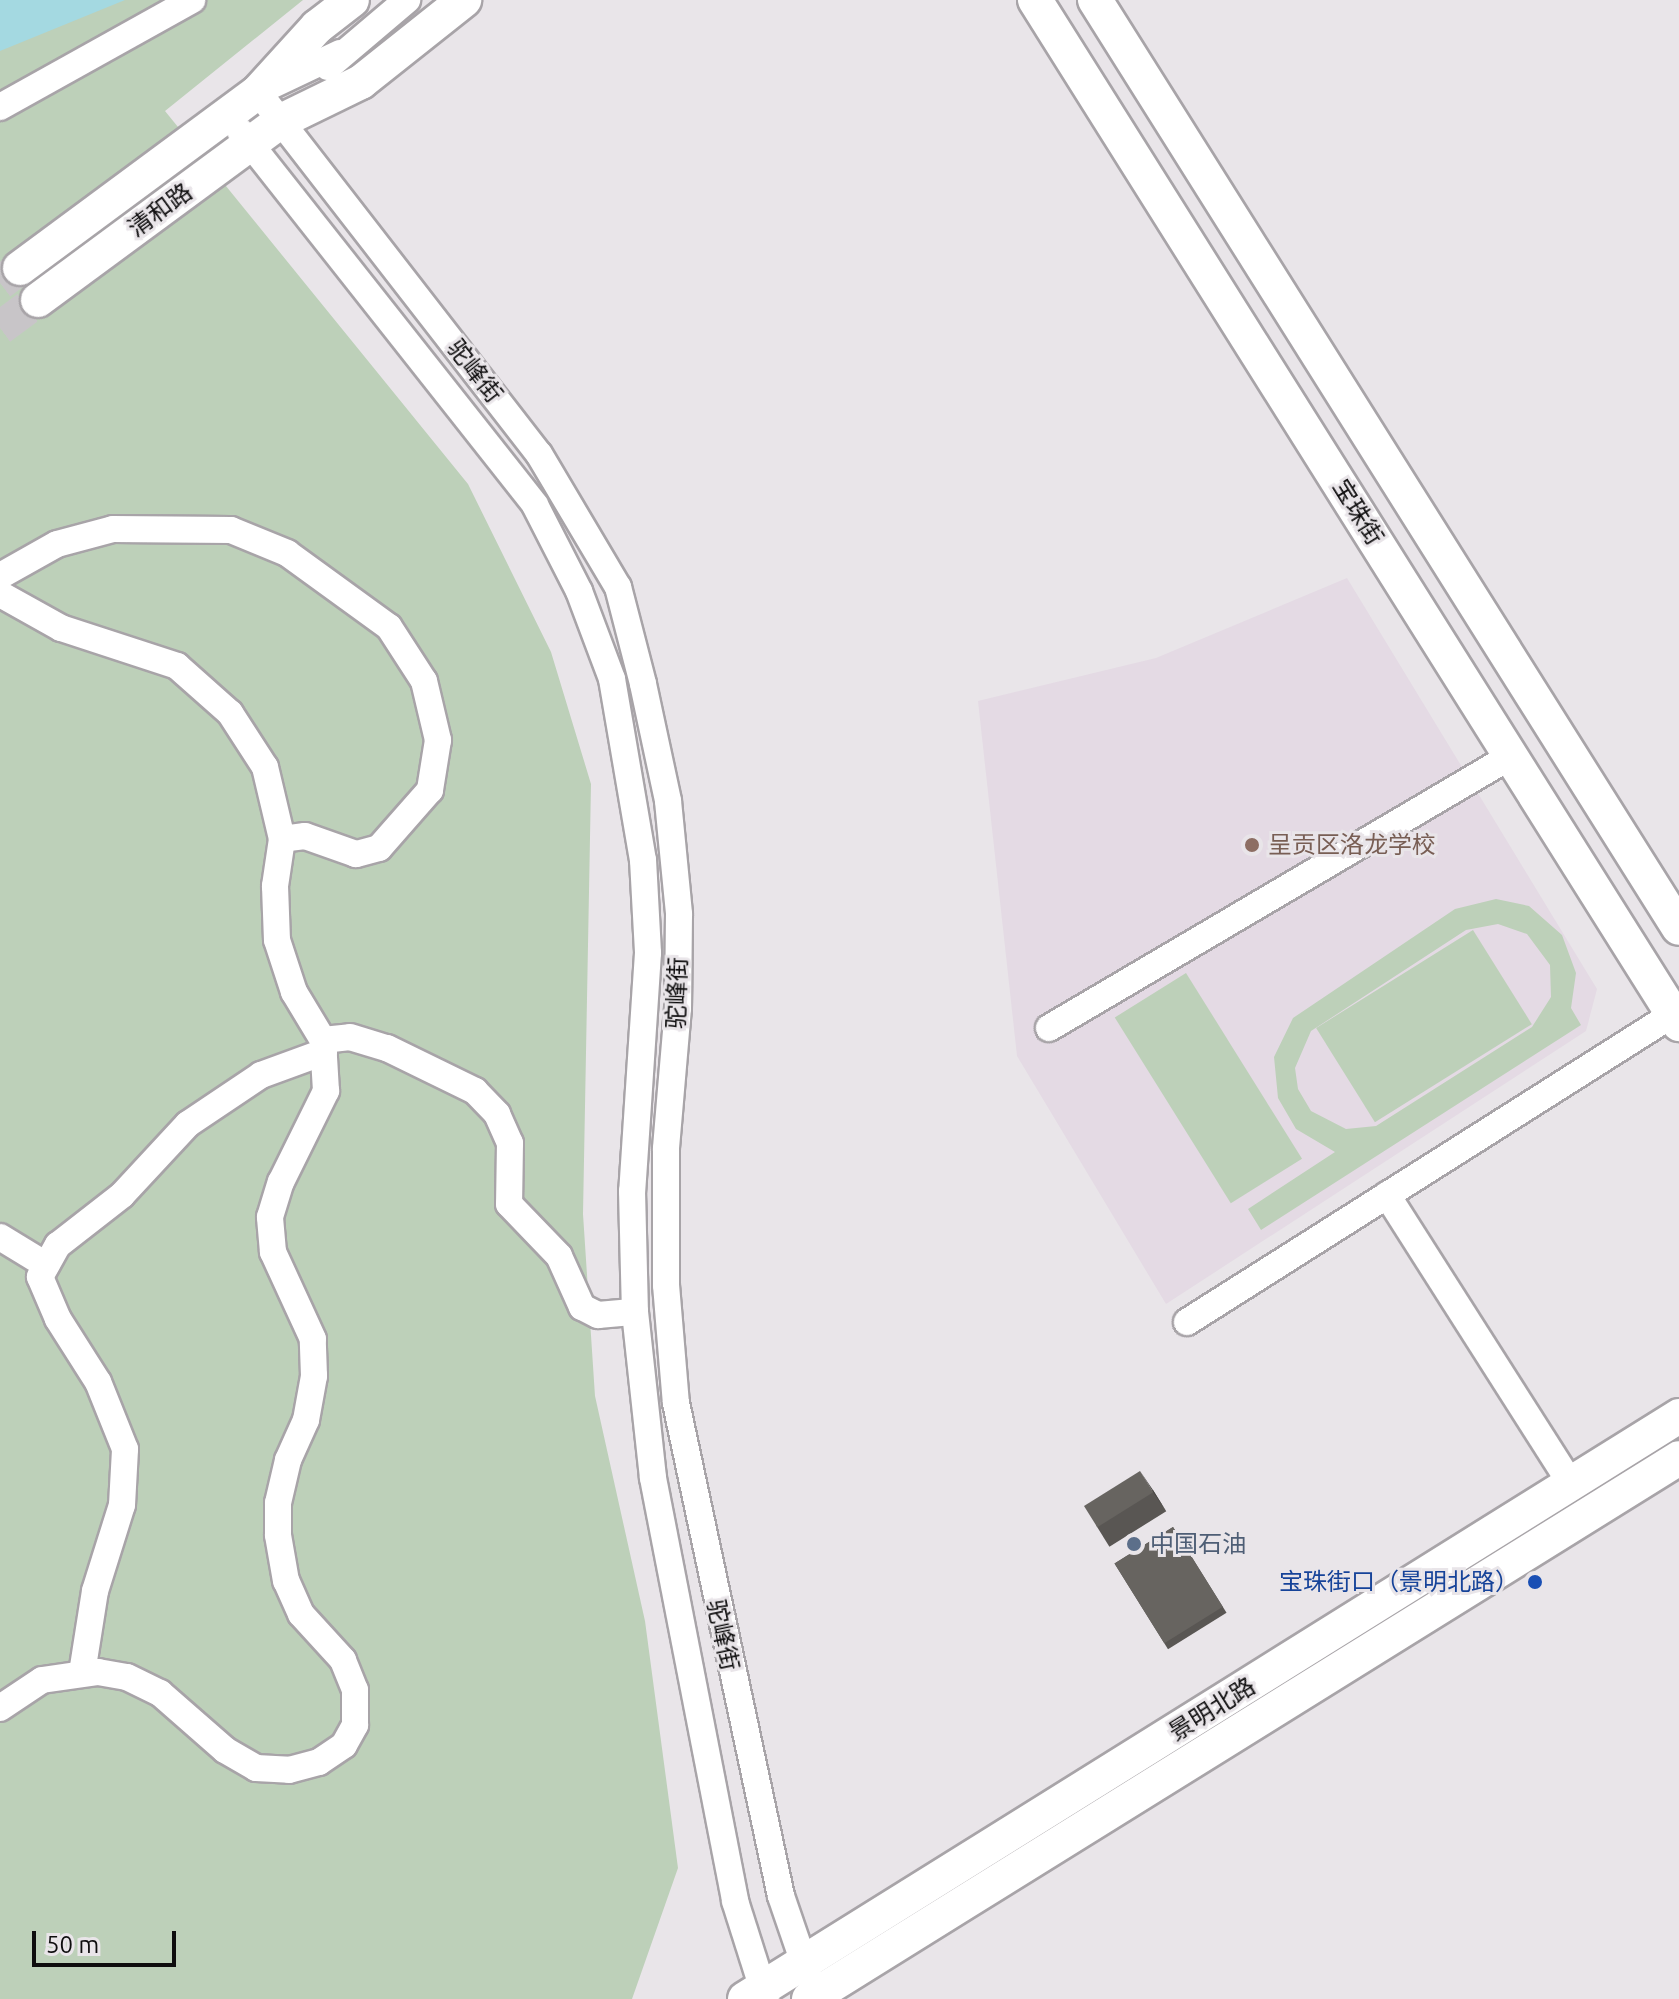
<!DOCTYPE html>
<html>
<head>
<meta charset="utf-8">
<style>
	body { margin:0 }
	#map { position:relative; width:1679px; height:1999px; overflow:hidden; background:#e9e5e9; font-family:Ubuntu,"Noto Sans SC",sans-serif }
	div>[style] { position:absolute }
	.built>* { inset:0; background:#e4dae4 }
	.green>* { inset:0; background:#bdd0b9; transform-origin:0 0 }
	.water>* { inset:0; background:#a4d9e1 }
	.major-tunnel>* { height:34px; margin-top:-17px; transform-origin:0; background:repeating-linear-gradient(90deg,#c8c5c8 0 34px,transparent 0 51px) }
	.roads { filter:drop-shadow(2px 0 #a8a4a8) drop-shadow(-2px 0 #a8a4a8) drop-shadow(0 2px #a8a4a8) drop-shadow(0 -2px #a8a4a8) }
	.minor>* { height:26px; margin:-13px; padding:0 13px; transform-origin:13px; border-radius:13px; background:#fff }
	.major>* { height:34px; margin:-17px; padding:0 17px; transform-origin:17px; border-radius:17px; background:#fff }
	.wall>* { inset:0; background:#595653; transform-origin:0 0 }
	.shaded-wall>* { inset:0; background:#484643 }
	.building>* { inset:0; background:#676460; transform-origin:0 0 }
	.dots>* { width:22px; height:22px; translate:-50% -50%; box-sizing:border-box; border:4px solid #e9e5e9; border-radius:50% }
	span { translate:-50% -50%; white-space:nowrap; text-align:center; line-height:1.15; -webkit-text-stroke:6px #e9e5e9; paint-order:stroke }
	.street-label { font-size:24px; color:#0e0d0e }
	.education-label { font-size:24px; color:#785e54 }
	.left { translate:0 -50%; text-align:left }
	.service-label { font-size:24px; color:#4e5e75 }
	.transit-label { font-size:24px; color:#164399 }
	.right { translate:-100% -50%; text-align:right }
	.scale { position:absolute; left:32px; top:1931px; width:144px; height:36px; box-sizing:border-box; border:4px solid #0e0d0e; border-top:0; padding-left:10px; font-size:24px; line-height:28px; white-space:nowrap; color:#0e0d0e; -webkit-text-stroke:6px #e9e5e9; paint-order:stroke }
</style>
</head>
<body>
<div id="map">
	<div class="built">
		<i style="clip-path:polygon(1347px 578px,1597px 989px,1586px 1031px,1166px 1304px,1017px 1056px,978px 701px,1156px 658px)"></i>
	</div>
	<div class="green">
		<i style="clip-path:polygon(0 0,303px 0,165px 111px,468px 484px,551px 652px,591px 784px,583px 1214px,595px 1396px,645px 1621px,678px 1868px,632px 1999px,0 1999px)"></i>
		<i style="clip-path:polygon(evenodd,1496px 899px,1529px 906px,1562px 935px,1576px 973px,1571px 1008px,1581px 1025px,1261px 1230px,1248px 1209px,1335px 1152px,1296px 1129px,1278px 1098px,1274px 1057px,1293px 1018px,1455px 909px,1496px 899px,1498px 924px,1527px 934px,1550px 965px,1551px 997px,1532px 1027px,1376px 1126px,1346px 1129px,1311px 1111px,1298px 1089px,1295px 1068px,1311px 1031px,1466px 930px,1498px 924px)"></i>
		<i style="left:1473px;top:930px;width:111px;height:185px;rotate:58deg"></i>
		<i style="left:1186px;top:973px;width:219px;height:84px;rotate:58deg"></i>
	</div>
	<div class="water">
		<i style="clip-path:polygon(0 0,125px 0,0 51px)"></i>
	</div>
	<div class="major-tunnel">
		<i style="left:0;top:283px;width:25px;rotate:-37deg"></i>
		<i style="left:0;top:328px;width:47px;rotate:-36.4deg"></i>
	</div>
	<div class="roads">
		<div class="minor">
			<i style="left:340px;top:53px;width:91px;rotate:154.6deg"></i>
			<i style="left:258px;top:92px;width:458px;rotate:52.2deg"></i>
			<i style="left:539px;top:454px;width:155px;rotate:59.3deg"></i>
			<i style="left:618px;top:587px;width:100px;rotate:75.5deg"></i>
			<i style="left:643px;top:684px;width:120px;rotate:77.9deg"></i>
			<i style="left:668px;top:801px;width:114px;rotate:84.4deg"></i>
			<i style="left:679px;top:914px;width:94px;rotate:90.6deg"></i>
			<i style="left:678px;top:1008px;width:142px;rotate:94.9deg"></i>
			<i style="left:666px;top:1149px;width:136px;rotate:90deg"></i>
			<i style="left:666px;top:1285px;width:118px;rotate:85.2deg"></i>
			<i style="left:676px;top:1403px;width:504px;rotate:77.98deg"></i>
			<i style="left:781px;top:1896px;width:87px;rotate:71.1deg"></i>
			<i style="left:328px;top:67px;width:104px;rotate:-40.3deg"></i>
			<i style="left:0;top:107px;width:220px;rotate:-29.1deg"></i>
			<i style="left:240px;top:131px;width:476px;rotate:51.7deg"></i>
			<i style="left:535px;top:505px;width:97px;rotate:62.9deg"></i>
			<i style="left:579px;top:591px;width:94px;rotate:69.4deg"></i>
			<i style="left:612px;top:679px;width:184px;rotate:80.3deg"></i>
			<i style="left:643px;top:860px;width:93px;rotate:86.9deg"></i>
			<i style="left:648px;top:953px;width:239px;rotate:93.8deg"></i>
			<i style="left:632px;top:1191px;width:121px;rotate:88.6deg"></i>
			<i style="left:635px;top:1312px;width:167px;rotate:83.8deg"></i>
			<i style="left:653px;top:1478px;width:431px;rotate:79deg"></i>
			<i style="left:735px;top:1901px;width:103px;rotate:72.4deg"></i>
			<i style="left:0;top:576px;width:65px;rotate:-29.3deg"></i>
			<i style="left:57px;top:544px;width:58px;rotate:-15deg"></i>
			<i style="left:113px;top:529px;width:118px;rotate:0.5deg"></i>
			<i style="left:231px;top:530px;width:61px;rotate:22.3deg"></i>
			<i style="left:287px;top:553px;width:126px;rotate:36deg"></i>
			<i style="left:389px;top:627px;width:64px;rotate:57.1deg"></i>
			<i style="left:424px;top:681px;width:61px;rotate:76.7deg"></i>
			<i style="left:438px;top:740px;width:51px;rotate:99.1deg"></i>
			<i style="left:430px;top:790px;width:77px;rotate:131.3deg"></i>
			<i style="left:379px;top:848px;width:24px;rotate:165deg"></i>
			<i style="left:356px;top:854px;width:54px;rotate:-160.6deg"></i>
			<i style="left:305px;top:836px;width:23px;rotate:173deg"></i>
			<i style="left:0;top:594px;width:70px;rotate:29.1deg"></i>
			<i style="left:61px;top:628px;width:122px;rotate:18.1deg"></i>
			<i style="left:177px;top:666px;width:71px;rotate:41.6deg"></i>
			<i style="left:230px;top:713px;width:64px;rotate:57.1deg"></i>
			<i style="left:265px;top:767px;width:74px;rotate:76.7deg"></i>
			<i style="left:282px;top:839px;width:48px;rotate:98.5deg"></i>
			<i style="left:275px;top:886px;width:54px;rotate:87.9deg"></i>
			<i style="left:277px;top:940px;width:55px;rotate:71.9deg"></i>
			<i style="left:294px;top:992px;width:56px;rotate:58.9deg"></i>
			<i style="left:323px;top:1040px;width:27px;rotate:-6deg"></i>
			<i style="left:350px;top:1037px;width:39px;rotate:17deg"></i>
			<i style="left:387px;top:1048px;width:98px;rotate:26deg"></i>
			<i style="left:475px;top:1091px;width:32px;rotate:46deg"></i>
			<i style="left:497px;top:1114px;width:32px;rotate:66deg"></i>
			<i style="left:510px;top:1143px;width:61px;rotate:90.9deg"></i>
			<i style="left:509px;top:1204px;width:72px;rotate:46.1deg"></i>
			<i style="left:559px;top:1256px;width:56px;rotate:65.7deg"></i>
			<i style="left:582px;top:1307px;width:18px;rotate:27deg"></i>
			<i style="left:598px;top:1315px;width:37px;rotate:-5deg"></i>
			<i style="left:1049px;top:1028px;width:536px;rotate:-30.49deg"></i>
			<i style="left:1387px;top:1195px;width:343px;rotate:57.5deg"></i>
			<i style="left:0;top:1237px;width:54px;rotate:31.3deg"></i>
			<i style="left:1187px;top:1322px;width:575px;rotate:-32.36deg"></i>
			<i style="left:82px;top:1673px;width:83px;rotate:-81deg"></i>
			<i style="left:95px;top:1591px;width:90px;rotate:-72.6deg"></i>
			<i style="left:122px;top:1505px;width:56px;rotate:-86.9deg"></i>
			<i style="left:125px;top:1449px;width:72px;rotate:-111.9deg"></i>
			<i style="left:98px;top:1382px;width:75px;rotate:-122.4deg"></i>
			<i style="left:58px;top:1319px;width:46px;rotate:-113.2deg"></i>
			<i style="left:40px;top:1277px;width:37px;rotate:-61deg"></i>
			<i style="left:58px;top:1245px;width:81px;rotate:-38deg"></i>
			<i style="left:122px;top:1195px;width:97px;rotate:-47.1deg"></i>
			<i style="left:188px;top:1124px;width:88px;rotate:-33.9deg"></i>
			<i style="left:261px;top:1075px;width:67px;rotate:-20.1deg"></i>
			<i style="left:0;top:1708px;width:50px;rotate:-33.7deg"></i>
			<i style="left:42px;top:1680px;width:57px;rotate:-8.1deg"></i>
			<i style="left:98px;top:1672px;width:29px;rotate:10deg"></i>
			<i style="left:127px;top:1677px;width:37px;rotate:26deg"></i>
			<i style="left:160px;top:1693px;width:86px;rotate:41.2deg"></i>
			<i style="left:225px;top:1750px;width:36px;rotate:30deg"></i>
			<i style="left:256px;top:1768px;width:33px;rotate:3deg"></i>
			<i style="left:289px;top:1770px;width:31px;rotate:-15deg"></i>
			<i style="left:319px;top:1762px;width:30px;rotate:-34deg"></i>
			<i style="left:344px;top:1745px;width:23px;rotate:-61deg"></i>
			<i style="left:355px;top:1725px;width:35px;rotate:-90deg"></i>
			<i style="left:355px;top:1690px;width:32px;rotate:-112deg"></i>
			<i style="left:343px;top:1660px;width:62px;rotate:-132.4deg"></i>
			<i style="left:301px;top:1614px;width:36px;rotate:-114deg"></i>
			<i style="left:286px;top:1581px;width:47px;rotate:-99.9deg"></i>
			<i style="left:278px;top:1535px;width:32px;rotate:-90deg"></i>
			<i style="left:278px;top:1503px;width:44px;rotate:-76.9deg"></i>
			<i style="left:288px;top:1460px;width:44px;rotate:-65.8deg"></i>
			<i style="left:306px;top:1420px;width:45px;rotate:-79.7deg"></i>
			<i style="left:314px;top:1376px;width:37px;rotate:-92deg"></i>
			<i style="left:313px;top:1339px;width:96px;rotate:-114.7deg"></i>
			<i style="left:273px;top:1252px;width:35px;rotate:-95deg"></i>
			<i style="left:270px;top:1217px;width:37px;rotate:-73deg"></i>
			<i style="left:281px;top:1182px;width:102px;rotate:-63.7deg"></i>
			<i style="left:326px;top:1091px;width:51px;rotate:-93.4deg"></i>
		</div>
		<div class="major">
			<i style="left:1035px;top:0;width:1210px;rotate:57.83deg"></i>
			<i style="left:1095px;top:0;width:1096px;rotate:57.82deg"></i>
			<i style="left:20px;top:268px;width:296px;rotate:-36.5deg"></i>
			<i style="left:258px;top:92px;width:88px;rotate:-47.8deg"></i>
			<i style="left:317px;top:27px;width:44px;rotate:-37.6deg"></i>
			<i style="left:38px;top:300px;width:302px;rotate:-36.4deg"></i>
			<i style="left:281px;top:121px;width:89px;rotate:-26deg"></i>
			<i style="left:361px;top:82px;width:132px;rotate:-38.5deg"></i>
			<i style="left:745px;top:1999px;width:1101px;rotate:-31.97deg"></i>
			<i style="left:809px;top:1999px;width:1024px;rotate:-31.87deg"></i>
		</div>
	</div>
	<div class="wall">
		<i style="left:1153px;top:1490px;width:25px;height:67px;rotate:58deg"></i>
		<i style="left:1173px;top:1527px;width:101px;height:69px;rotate:58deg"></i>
	</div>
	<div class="shaded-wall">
		<i style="clip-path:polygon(1140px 1471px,1153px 1490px,1166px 1511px,1153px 1492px)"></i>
	</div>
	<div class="building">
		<i style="left:1140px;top:1471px;width:25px;height:66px;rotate:58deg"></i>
		<i style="left:1173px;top:1527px;width:94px;height:69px;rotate:58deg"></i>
	</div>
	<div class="dots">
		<i style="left:1252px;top:845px;background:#8d6e63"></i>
		<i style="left:1134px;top:1544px;background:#5c6f8a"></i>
		<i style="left:1535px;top:1582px;background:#1a4fb4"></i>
	</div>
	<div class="street-label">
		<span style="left:160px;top:210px;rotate:-36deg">清和路</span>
		<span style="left:475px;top:371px;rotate:52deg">驼峰街</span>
		<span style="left:1358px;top:512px;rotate:58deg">宝珠街</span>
		<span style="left:677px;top:993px;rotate:-88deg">驼峰街</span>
		<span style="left:723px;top:1635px;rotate:78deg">驼峰街</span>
		<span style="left:1212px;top:1709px;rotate:-32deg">景明北路</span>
	</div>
	<div class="education-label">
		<span class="left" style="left:1268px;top:845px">呈贡区洛龙学校</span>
	</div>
	<div class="service-label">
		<span class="left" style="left:1150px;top:1544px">中国石油</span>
	</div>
	<div class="transit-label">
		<span class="right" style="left:1519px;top:1582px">宝珠街口（景明北路）</span>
	</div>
	<div class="scale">50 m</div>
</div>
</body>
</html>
